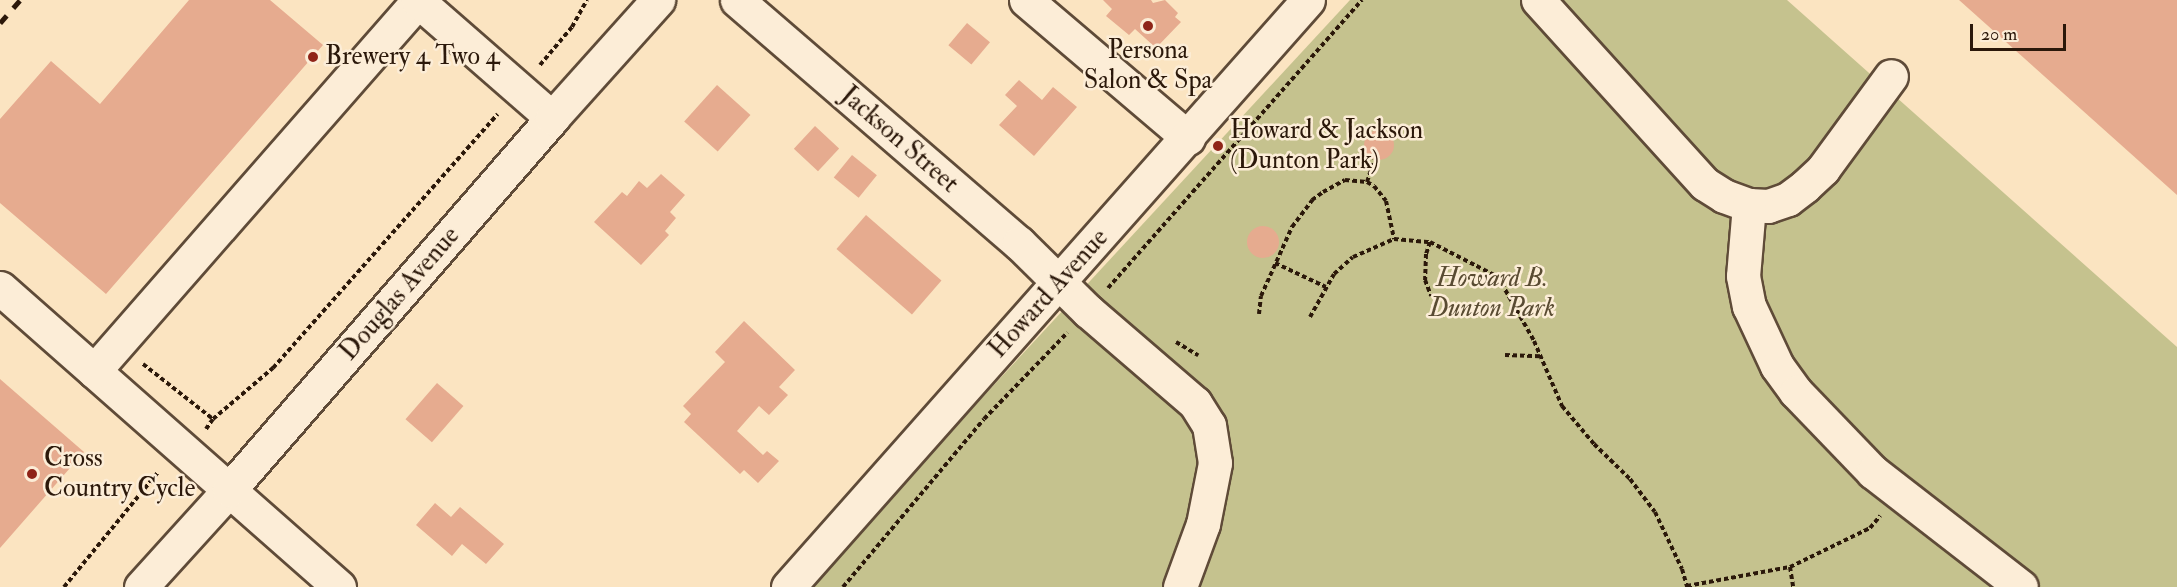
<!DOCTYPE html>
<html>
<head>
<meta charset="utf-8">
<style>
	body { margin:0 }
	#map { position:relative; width:2177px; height:587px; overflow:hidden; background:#fbe4c1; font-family:"IM FELL Double Pica",serif }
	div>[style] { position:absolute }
	.green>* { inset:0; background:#c5c28e }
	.building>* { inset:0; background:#e6ab8f; transform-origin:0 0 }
	.round { border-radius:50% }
	.path>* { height:4px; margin-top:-2px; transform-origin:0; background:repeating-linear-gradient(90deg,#2b180a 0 4.5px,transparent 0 7.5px) }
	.roads { filter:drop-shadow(2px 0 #5f4b38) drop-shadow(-2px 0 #5f4b38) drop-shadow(0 2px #5f4b38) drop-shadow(0 -2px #5f4b38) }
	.minor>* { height:33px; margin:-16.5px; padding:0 16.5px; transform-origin:16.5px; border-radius:16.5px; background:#fcedd7 }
	.rail>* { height:4.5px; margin-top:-2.25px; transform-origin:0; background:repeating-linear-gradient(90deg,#2b180a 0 10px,transparent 0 20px) }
	.dots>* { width:16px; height:16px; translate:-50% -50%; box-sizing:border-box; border:3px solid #fcedd7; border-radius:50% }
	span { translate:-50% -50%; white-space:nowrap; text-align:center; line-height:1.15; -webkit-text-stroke:5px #fcedd7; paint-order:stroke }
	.poi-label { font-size:26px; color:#2b180a }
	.left { translate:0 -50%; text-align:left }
	.street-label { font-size:26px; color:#2b180a }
	.park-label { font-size:26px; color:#594b32; font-style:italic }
	.scale { position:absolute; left:1970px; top:24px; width:96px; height:27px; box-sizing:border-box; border:3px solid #2b180a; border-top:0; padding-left:8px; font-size:18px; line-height:21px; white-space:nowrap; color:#2b180a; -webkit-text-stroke:4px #fcedd7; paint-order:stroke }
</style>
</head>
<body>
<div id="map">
	<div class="green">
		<i style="clip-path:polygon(1350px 0,1787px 0,2177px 347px,2177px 587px,807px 587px)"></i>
	</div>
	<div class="building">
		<i style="clip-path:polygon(189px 0,270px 0,323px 45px,106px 294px,0 203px,0 119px,51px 61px,100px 104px)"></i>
		<i style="clip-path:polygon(1103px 0,1151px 0,1153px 3px,1165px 0,1178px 13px,1175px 17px,1181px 22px,1156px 48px,1135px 29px,1129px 35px,1106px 16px,1112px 9px)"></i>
		<i style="clip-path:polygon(1959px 0,2177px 0,2177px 195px)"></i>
		<i style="left:967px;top:23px;width:30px;height:29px;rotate:40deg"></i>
		<i style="clip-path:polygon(1019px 80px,1042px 100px,1053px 87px,1077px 107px,1034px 156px,999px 125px,1017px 106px,1005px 95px)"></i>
		<i style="left:717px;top:85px;width:45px;height:49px;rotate:42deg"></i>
		<i style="left:815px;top:126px;width:33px;height:31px;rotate:43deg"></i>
		<i class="round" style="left:1364px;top:130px;width:30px;height:30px"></i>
		<i style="left:852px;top:155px;width:32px;height:29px;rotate:39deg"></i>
		<i style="clip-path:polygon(661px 174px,685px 195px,670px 212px,676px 218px,665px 231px,669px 235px,641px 265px,594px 222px,622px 192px,627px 196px,639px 181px,647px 188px)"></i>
		<i style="left:866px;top:215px;width:100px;height:45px;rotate:41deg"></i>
		<i class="round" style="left:1247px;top:226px;width:32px;height:32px"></i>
		<i style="clip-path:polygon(744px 321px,795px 370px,779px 387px,788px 395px,769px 415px,759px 406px,737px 431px,763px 455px,767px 451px,779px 461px,758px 483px,744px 470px,740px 474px,684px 422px,691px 414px,683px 406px,725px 362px,715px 352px)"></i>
		<i style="clip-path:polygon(0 379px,84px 452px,0 548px)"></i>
		<i style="left:437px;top:383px;width:35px;height:48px;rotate:41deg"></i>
		<i style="clip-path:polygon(435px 503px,451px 517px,460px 507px,504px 544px,486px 564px,462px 544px,452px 556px,416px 525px)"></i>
	</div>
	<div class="path">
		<i style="left:540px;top:65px;width:50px;rotate:-49.9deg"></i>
		<i style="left:572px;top:27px;width:31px;rotate:-61deg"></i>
		<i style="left:1367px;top:182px;width:23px;rotate:-72deg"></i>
		<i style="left:1430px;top:242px;width:13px;rotate:108deg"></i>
		<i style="left:1426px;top:254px;width:26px;rotate:92deg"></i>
		<i style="left:1425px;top:280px;width:17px;rotate:69deg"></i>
		<i style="left:1275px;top:263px;width:56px;rotate:25.2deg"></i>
		<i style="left:1108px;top:288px;width:384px;rotate:-48.6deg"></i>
		<i style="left:1259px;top:314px;width:18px;rotate:-84deg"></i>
		<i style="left:1261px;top:296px;width:76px;rotate:-65.8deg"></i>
		<i style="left:1292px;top:227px;width:34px;rotate:-53deg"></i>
		<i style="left:1312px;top:200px;width:14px;rotate:-36deg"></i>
		<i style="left:1323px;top:192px;width:25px;rotate:-29deg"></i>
		<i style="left:1345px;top:180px;width:22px;rotate:5deg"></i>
		<i style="left:1367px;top:182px;width:8px;rotate:30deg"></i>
		<i style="left:1374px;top:186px;width:19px;rotate:51deg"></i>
		<i style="left:1386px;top:201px;width:39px;rotate:78deg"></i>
		<i style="left:1310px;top:317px;width:49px;rotate:-60.8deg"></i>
		<i style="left:1334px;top:274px;width:25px;rotate:-42deg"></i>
		<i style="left:1353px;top:257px;width:45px;rotate:-23.7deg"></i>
		<i style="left:1394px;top:239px;width:36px;rotate:5deg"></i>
		<i style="left:1430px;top:242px;width:76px;rotate:27.2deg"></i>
		<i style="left:1498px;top:277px;width:73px;rotate:60.6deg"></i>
		<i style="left:1534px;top:341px;width:71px;rotate:66.7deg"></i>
		<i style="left:1562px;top:406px;width:50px;rotate:49.9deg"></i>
		<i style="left:1594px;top:444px;width:50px;rotate:44.2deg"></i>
		<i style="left:1630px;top:479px;width:41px;rotate:52.9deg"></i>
		<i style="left:1655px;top:512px;width:63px;rotate:64.7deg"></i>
		<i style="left:1682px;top:569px;width:19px;rotate:74deg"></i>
		<i style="left:1176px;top:342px;width:26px;rotate:31deg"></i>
		<i style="left:1505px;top:355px;width:35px;rotate:2deg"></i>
		<i style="left:143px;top:364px;width:89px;rotate:38.2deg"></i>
		<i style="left:206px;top:429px;width:12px;rotate:-55deg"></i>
		<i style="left:213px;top:419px;width:79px;rotate:-40.4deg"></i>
		<i style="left:273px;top:368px;width:339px;rotate:-48.5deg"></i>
		<i style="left:1790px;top:567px;width:20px;rotate:81deg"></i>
		<i style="left:1687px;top:586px;width:105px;rotate:-10.5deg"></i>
		<i style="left:1790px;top:567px;width:89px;rotate:-26deg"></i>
		<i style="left:1870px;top:528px;width:16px;rotate:-50deg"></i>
		<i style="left:64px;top:587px;width:149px;rotate:-50.7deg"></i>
		<i style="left:843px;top:587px;width:219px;rotate:-50deg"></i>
		<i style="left:984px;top:419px;width:120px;rotate:-46deg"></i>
	</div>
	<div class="roads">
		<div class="minor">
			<i style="left:737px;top:0;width:372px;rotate:40.8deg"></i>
			<i style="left:1019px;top:243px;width:97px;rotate:44.6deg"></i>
			<i style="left:1088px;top:311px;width:141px;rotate:40.7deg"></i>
			<i style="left:1195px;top:403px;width:26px;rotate:58deg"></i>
			<i style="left:1209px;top:425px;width:38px;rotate:81deg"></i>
			<i style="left:1215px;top:463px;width:62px;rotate:101.1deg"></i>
			<i style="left:1203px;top:524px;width:67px;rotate:110.1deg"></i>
			<i style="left:1026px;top:0;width:213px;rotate:40.4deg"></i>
			<i style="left:1538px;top:0;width:248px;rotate:47.8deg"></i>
			<i style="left:1705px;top:184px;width:22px;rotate:32deg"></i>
			<i style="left:1724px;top:196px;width:27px;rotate:20deg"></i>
			<i style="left:1749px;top:205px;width:19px;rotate:3deg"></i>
			<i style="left:1768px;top:206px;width:21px;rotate:-19deg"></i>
			<i style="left:1788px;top:199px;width:21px;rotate:-37deg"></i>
			<i style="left:1805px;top:186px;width:25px;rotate:-43deg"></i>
			<i style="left:1823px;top:169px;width:115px;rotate:-53.8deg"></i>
			<i style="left:1749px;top:205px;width:71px;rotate:94.8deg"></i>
			<i style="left:1743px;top:276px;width:31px;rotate:79deg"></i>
			<i style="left:1749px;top:306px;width:66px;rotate:65deg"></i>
			<i style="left:1777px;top:366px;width:32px;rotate:54deg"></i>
			<i style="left:1796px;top:392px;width:111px;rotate:46.1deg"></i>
			<i style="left:1873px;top:472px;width:187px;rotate:37.8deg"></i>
			<i style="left:0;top:288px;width:452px;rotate:41.4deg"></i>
			<i style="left:94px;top:371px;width:492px;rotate:-48.8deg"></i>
			<i style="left:418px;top:1px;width:178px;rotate:41.1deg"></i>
			<i style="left:141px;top:587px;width:131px;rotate:-47.8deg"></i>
			<i style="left:229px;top:490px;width:493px;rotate:-49deg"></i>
			<i style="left:552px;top:118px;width:159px;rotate:-48.1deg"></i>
			<i style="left:788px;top:587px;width:784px;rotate:-48.46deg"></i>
		</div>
	</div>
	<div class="rail">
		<i style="left:0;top:23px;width:30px;rotate:-49deg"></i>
	</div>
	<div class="dots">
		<i style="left:1148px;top:26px;background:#8f2418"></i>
		<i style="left:313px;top:57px;background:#8f2418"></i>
		<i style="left:1218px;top:146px;background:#8f2418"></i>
		<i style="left:32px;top:474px;background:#8f2418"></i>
	</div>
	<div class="poi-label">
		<span style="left:1148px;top:66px">Persona<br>Salon &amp; Spa</span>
		<span class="left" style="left:325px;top:57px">Brewery 4 Two 4</span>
		<span class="left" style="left:1230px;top:146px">Howard &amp; Jackson<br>(Dunton Park)</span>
		<span class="left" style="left:44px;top:474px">Cross<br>Country Cycle</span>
	</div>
	<div class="street-label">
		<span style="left:899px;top:140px;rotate:41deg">Jackson Street</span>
		<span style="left:400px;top:294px;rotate:-49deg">Douglas Avenue</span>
		<span style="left:1049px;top:294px;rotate:-48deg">Howard Avenue</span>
	</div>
	<div class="park-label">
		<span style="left:1492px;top:294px">Howard B.<br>Dunton Park</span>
	</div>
	<div class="scale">20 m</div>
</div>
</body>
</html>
